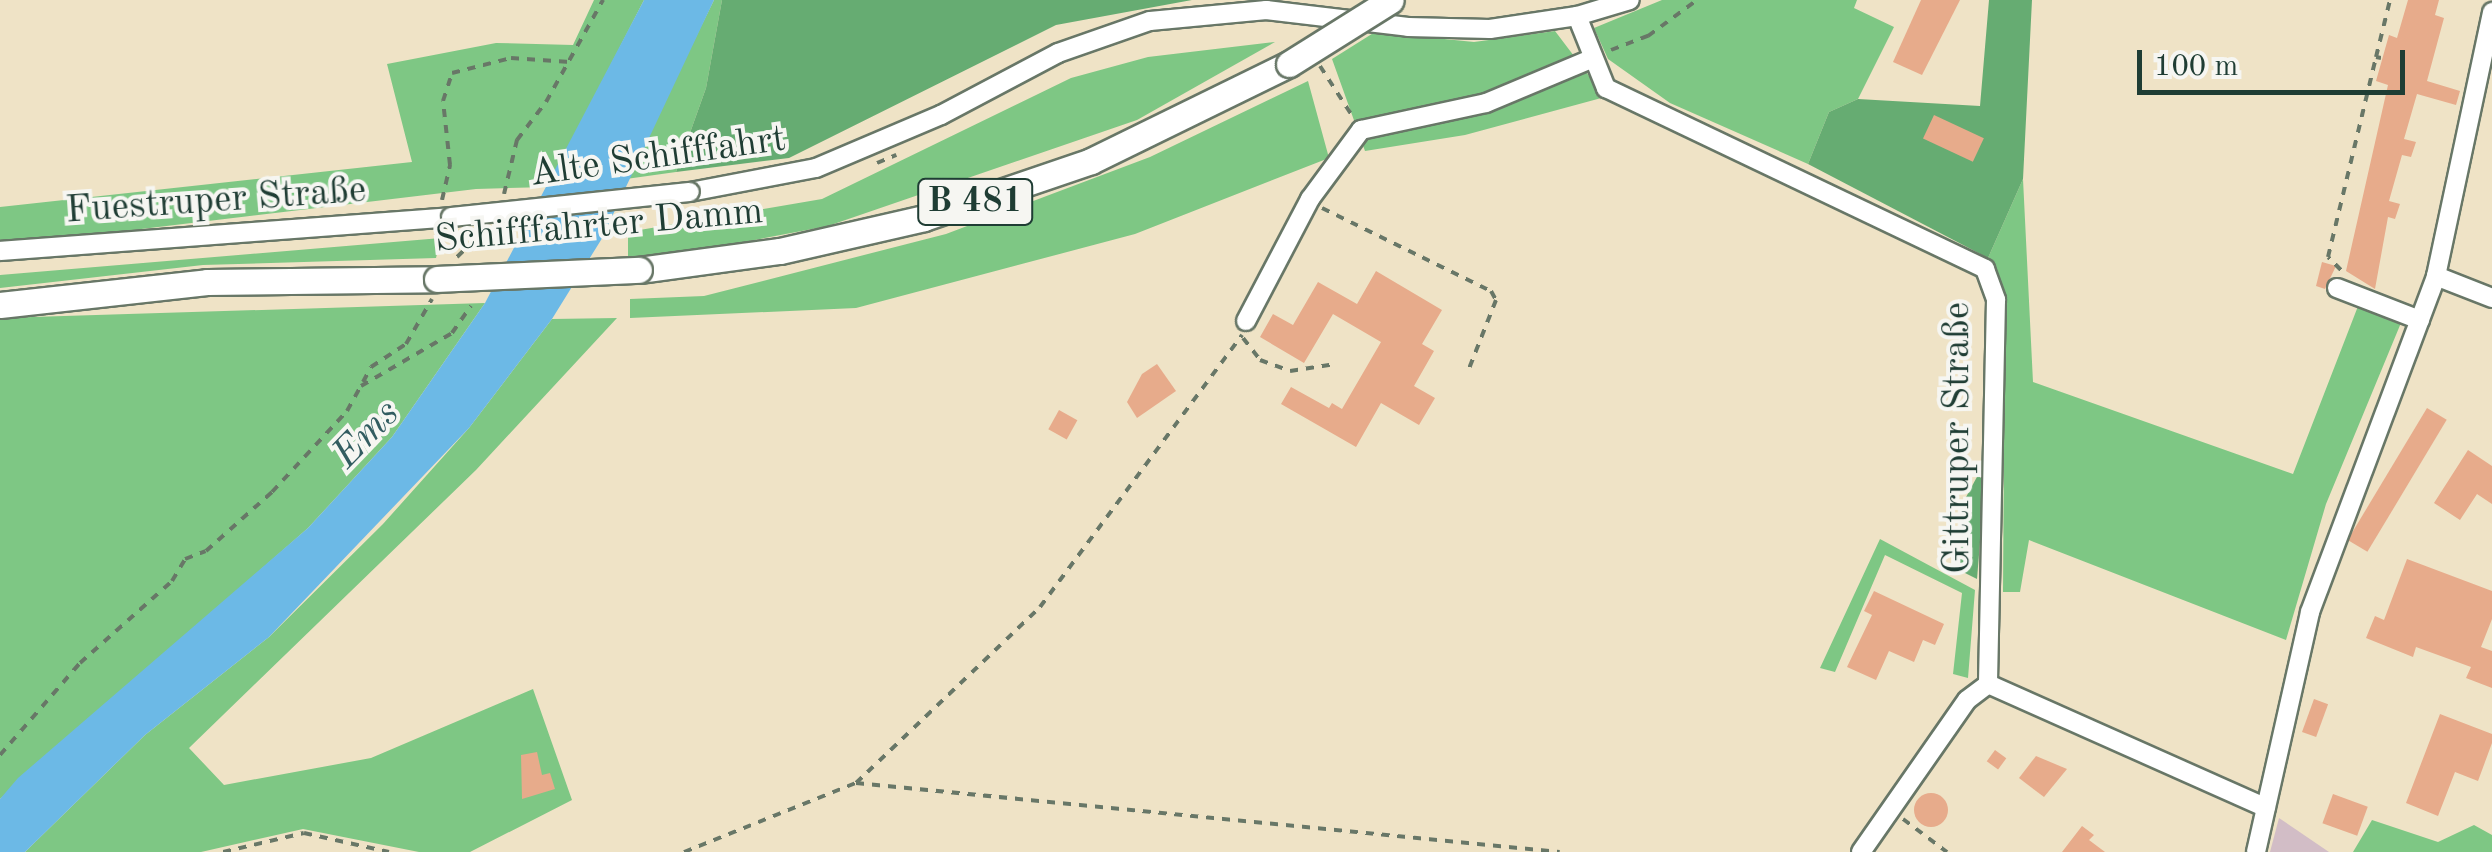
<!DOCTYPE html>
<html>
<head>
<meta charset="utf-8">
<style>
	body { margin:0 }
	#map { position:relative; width:2492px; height:852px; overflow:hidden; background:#efe3c6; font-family:"Old Standard TT",serif }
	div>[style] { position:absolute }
	.industrial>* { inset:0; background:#d2bdc6 }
	.green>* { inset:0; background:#7ec784 }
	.forest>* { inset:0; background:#66ac72 }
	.water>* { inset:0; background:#6cb9e6 }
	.building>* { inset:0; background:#e7ab8b; transform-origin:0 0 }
	.round { border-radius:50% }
	.path>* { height:4px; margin-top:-2px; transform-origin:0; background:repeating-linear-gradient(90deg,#687767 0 8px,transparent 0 16px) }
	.roads { filter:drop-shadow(2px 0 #687767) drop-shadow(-2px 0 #687767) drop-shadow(0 2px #687767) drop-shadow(0 -2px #687767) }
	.minor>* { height:18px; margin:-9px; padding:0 9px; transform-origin:9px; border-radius:9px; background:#fff }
	.highway>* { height:25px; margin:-12.5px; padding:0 12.5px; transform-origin:12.5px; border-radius:12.5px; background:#fff }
	.bridges { filter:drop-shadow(2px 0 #687767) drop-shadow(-2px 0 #687767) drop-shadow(0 2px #687767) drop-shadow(0 -2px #687767) }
	.minor-bridge>* { height:18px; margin:-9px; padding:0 9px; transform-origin:9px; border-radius:9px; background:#fff }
	.highway-bridge>* { height:25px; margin:-12.5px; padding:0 12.5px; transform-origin:12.5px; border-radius:12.5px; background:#fff }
	span { translate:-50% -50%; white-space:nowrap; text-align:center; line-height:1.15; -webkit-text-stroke:8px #f6f6f2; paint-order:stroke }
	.shield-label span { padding:2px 8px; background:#f6f6f2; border:2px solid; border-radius:8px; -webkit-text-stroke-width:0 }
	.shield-label { font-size:35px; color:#1f3d34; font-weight:700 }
	.street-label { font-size:38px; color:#1f3d34 }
	.water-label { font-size:40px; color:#325c60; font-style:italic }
	.scale { position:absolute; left:2137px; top:50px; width:268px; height:45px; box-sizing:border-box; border:5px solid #1f3d34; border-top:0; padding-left:12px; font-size:30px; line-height:35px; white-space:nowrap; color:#1f3d34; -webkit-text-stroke:8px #f6f6f2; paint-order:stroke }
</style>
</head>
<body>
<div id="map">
	<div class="industrial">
		<i style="clip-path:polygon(2279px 818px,2329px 852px,2270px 852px)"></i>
	</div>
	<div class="green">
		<i style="clip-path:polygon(594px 0,644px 0,548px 187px,476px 189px,0 246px,0 207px,412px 162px,387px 64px,496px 43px,573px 45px)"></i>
		<i style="clip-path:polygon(714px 0,722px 0,706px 88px,676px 172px,626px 179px)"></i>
		<i style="clip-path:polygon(1662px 0,1857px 0,1854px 8px,1894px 27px,1858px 99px,1829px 112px,1808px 164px,1670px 103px,1608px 59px,1594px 28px)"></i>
		<i style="clip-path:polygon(1555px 31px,1605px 97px,1465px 135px,1365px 151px,1332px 59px,1375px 32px,1474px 42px)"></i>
		<i style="clip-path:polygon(1275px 42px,1137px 120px,828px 226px,628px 264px,628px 232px,822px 199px,1071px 78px,1148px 57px)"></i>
		<i style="clip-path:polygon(1308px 81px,1329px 158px,1135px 234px,856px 308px,630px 318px,630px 299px,704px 296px,946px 234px,1150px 157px)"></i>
		<i style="clip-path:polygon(2023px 179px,2033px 382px,2293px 474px,2360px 301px,2403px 318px,2326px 504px,2286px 640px,2029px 540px,2020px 592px,2003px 592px,2005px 305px,1988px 258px)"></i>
		<i style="clip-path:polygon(441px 238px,436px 258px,203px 265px,0 288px,0 275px)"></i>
		<i style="clip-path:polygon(485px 303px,392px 437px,308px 528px,0 799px,0 318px)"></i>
		<i style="clip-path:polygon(617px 318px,476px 470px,189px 748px,224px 785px,371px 758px,533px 689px,572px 800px,470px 852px,419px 852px,303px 829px,201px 852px,25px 852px,145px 735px,269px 637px,383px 524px,469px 428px,552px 319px)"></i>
		<i style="clip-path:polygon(1880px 539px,1975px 590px,1968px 678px,1953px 674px,1962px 593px,1885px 555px,1835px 672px,1820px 668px)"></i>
		<i style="clip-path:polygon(2372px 820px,2438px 842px,2474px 825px,2492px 835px,2492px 852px,2353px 852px)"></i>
	</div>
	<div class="forest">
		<i style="clip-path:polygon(722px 0,1192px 0,1056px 25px,789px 158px,676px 172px,706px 88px)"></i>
		<i style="clip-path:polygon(1989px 0,2032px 0,2023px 179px,1988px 258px,1808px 164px,1829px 112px,1858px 99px,1980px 106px)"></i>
		<i style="clip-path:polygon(1978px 475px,1985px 482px,1977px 579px,1959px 570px,1965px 499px)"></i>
	</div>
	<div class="water">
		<i style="clip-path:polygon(644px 0,714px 0,601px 240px,552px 319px,469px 428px,269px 637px,145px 735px,25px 852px,0 852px,0 799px,18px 778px,308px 528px,392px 437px,485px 303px)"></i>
	</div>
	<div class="building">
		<i style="clip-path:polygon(1921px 0,1960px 0,1922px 75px,1893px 62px)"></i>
		<i style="clip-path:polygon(2408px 0,2439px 0,2435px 15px,2444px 18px,2427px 81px,2460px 91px,2456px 105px,2417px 94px,2404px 139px,2416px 142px,2411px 157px,2402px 155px,2389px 201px,2400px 204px,2395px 219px,2388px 217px,2375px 289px,2346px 271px,2388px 85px,2376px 81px,2389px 35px,2397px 38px)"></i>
		<i style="left:1934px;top:115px;width:55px;height:26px;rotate:25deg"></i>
		<i style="clip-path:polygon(2322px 262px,2336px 266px,2325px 289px,2316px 286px)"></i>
		<i style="clip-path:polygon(1376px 271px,1442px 310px,1422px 344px,1434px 351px,1414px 386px,1435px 398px,1419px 425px,1381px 403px,1356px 447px,1281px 404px,1291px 387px,1329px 408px,1332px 403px,1342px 409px,1381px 342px,1333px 314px,1304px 363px,1260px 337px,1273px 314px,1293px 325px,1318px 282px,1357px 304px)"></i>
		<i style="clip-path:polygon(1157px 364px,1176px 391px,1137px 418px,1127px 402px,1142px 374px)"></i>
		<i style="left:2427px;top:408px;width:23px;height:154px;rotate:31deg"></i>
		<i style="left:1059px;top:410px;width:21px;height:22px;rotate:29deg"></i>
		<i style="clip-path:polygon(2468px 450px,2492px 466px,2492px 504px,2477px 494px,2460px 520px,2434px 503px)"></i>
		<i style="clip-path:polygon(2407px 559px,2492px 591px,2492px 619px,2481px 647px,2492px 651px,2492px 688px,2466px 678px,2471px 667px,2416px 647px,2413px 657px,2366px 638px,2375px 616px,2384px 620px)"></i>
		<i style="clip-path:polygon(1874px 591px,1944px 624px,1935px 645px,1923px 640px,1914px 662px,1889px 651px,1876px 680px,1847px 667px,1872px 615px,1864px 611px)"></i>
		<i style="left:2314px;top:699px;width:15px;height:35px;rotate:20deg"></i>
		<i style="clip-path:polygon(2440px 714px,2492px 734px,2492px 743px,2478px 781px,2455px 772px,2438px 816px,2406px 803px)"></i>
		<i style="left:1995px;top:750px;width:14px;height:14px;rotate:36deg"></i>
		<i style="clip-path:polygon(537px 752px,542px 775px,550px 773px,555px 789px,522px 799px,521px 755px)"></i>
		<i style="clip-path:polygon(2036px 756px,2067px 769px,2044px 797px,2019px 778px)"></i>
		<i class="round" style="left:1914px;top:793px;width:34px;height:34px"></i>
		<i style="left:2333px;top:794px;width:37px;height:31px;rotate:20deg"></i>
		<i style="clip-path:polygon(2082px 826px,2094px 835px,2089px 840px,2105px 852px,2062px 852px)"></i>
	</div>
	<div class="path">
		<i style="left:1611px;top:50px;width:40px;rotate:-21deg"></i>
		<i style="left:1648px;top:36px;width:61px;rotate:-36.3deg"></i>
		<i style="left:2381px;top:58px;width:5px;rotate:-169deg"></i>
		<i style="left:2376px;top:57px;width:59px;rotate:-76.2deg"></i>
		<i style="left:1320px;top:66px;width:61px;rotate:57.1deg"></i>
		<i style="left:877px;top:163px;width:21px;rotate:-23deg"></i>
		<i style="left:504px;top:194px;width:56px;rotate:-76.5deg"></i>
		<i style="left:517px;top:140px;width:48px;rotate:-52.7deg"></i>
		<i style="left:546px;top:102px;width:117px;rotate:-60.8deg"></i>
		<i style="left:442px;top:200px;width:36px;rotate:-77deg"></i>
		<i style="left:450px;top:165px;width:64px;rotate:-96.2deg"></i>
		<i style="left:443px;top:101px;width:29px;rotate:-72deg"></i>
		<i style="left:452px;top:73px;width:61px;rotate:-14.3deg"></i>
		<i style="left:511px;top:58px;width:59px;rotate:3.9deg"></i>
		<i style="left:1322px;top:208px;width:188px;rotate:26.2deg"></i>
		<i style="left:1491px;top:291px;width:10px;rotate:61deg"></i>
		<i style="left:1496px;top:300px;width:76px;rotate:111.5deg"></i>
		<i style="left:457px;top:257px;width:40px;rotate:-44deg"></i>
		<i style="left:2341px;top:270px;width:18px;rotate:-135deg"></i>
		<i style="left:2328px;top:257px;width:206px;rotate:-76.5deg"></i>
		<i style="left:1243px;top:338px;width:28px;rotate:52deg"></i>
		<i style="left:1260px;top:360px;width:32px;rotate:20deg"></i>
		<i style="left:1290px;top:371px;width:46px;rotate:-8.8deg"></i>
		<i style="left:363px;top:382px;width:17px;rotate:-62deg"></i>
		<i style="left:371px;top:367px;width:42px;rotate:-33.3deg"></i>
		<i style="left:406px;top:344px;width:52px;rotate:-60deg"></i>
		<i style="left:0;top:755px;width:122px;rotate:-49deg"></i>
		<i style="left:80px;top:663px;width:123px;rotate:-41.7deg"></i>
		<i style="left:172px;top:581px;width:26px;rotate:-59deg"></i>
		<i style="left:185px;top:559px;width:22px;rotate:-21deg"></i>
		<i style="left:206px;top:551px;width:89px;rotate:-41.8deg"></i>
		<i style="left:272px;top:492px;width:110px;rotate:-47.2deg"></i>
		<i style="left:347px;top:411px;width:29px;rotate:-61deg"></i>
		<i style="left:361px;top:386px;width:105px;rotate:-30.2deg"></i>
		<i style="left:452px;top:333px;width:33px;rotate:-55deg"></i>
		<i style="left:856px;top:783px;width:255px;rotate:-43.7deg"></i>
		<i style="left:1040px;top:607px;width:339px;rotate:-53.4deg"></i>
		<i style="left:1903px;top:819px;width:55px;rotate:36.9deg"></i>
		<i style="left:223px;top:852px;width:83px;rotate:-13.2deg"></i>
		<i style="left:304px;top:833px;width:87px;rotate:12.6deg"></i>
		<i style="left:684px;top:852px;width:185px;rotate:-21.9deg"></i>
		<i style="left:856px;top:783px;width:707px;rotate:5.6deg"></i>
	</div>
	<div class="roads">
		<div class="minor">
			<i style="left:1577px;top:16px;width:78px;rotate:68.1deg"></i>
			<i style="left:1606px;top:88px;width:420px;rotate:25.5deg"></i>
			<i style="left:1985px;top:269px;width:33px;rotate:70deg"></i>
			<i style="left:1996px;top:300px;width:384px;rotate:91.2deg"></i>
			<i style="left:1988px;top:684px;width:304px;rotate:24deg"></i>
			<i style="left:690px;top:192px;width:128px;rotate:-10.8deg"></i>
			<i style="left:816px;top:168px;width:136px;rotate:-23deg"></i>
			<i style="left:941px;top:115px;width:132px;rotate:-27.9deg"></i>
			<i style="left:1058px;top:53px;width:97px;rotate:-19.2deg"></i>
			<i style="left:1150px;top:21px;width:117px;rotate:-5.4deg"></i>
			<i style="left:1266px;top:10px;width:143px;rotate:6.8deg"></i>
			<i style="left:1408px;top:27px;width:82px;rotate:1.4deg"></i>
			<i style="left:1490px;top:29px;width:88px;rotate:-8.5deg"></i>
			<i style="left:1577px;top:16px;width:55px;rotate:-16.8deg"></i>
			<i style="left:0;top:251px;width:452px;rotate:-4.3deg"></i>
			<i style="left:2436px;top:276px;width:60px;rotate:21.4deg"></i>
			<i style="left:2337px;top:288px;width:89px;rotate:21.1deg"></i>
			<i style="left:1246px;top:321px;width:138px;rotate:-62.3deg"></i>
			<i style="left:1310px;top:199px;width:86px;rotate:-53.5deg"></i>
			<i style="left:1361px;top:130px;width:128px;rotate:-12.2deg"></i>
			<i style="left:1486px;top:103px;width:112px;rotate:-22.7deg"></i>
			<i style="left:1861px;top:852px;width:185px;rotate:-55.1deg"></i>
			<i style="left:1967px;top:700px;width:26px;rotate:-37deg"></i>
			<i style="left:2256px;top:852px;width:246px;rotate:-77.3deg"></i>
			<i style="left:2310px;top:612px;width:359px;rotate:-69.4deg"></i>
			<i style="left:2436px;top:276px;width:270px;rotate:-78deg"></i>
		</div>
		<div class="highway">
			<i style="left:639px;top:270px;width:142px;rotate:-7.7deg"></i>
			<i style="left:780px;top:251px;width:148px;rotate:-12.9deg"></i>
			<i style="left:924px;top:218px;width:176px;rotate:-18.8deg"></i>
			<i style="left:1091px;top:161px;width:220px;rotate:-26.1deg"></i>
			<i style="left:0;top:305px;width:208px;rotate:-6.3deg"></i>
			<i style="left:207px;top:282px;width:230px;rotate:-0.7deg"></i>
		</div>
	</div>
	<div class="bridges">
		<div class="minor-bridge">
			<i style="left:451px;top:217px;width:240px;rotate:-6deg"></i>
		</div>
		<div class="highway-bridge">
			<i style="left:1289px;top:64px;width:120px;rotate:-32.1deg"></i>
			<i style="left:437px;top:279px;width:202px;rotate:-2.6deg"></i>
		</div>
	</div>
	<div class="shield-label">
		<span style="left:975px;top:202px">B 481</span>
	</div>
	<div class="street-label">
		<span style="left:658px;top:158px;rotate:-8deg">Alte Schifffahrt</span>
		<span style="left:216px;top:202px;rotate:-4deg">Fuestruper Straße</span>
		<span style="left:599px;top:227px;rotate:-5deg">Schifffahrter Damm</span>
		<span style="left:1959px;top:438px;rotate:-90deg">Gittruper Straße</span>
	</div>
	<div class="water-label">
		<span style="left:367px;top:435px;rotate:-46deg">Ems</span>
	</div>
	<div class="scale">100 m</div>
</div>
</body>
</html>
